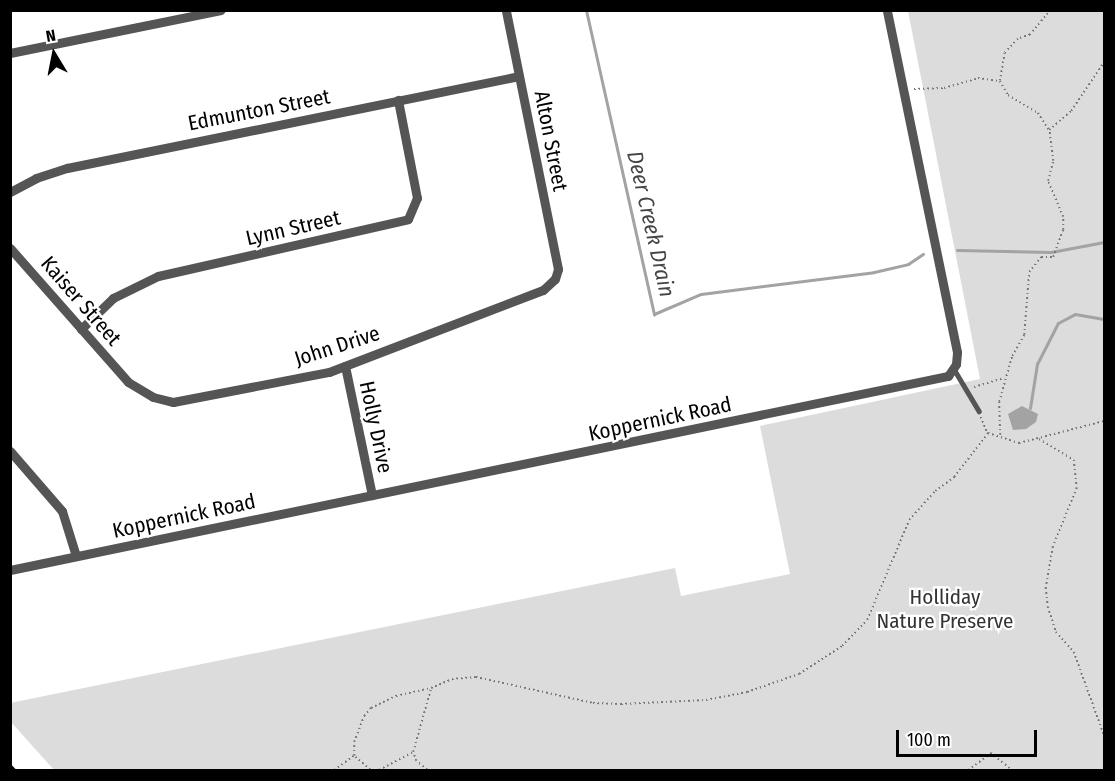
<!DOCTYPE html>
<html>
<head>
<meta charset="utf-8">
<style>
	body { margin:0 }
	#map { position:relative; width:1115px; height:781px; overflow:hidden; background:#fff; font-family:"Fira Sans Condensed",sans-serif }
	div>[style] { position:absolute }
	.green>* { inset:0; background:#dcdcdc }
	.water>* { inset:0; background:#a3a3a3 }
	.stream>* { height:3px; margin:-1.5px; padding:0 1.5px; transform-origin:1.5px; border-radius:1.5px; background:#a3a3a3 }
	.path>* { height:1.5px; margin-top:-0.75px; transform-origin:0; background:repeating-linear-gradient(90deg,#777 0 1.5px,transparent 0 4.5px) }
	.service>* { height:4.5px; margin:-2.25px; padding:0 2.25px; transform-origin:2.25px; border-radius:2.25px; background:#555 }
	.minor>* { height:9px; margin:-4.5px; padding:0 4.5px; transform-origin:4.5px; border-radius:4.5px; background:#555 }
	.rail>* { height:3px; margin-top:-1.5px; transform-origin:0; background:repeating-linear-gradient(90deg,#000 0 9px,transparent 0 12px) }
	span { translate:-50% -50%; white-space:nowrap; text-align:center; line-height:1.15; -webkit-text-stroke:4.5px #fff; paint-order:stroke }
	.street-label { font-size:21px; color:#000 }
	.park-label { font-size:21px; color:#333 }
	.water-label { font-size:22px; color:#444; font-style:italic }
	.frame { position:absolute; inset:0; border:12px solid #000; pointer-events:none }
	.north { position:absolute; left:24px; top:24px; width:60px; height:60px; -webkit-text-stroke:4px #fff; paint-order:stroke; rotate:350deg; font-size:16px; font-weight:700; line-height:24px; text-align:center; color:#000 }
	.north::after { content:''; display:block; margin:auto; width:21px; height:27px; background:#000; clip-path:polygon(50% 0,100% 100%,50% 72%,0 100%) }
	.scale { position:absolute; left:896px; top:730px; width:141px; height:27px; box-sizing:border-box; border:3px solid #000; border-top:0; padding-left:8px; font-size:18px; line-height:21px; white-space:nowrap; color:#000; -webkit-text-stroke:4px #fff; paint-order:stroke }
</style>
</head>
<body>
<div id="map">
	<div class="green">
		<i style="clip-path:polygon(908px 11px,1104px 11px,1104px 770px,54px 770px,11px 722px,10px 703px,675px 568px,681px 596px,790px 574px,760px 426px,980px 379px)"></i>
	</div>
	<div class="water">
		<i style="clip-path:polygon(1022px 406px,1038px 414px,1036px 422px,1026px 429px,1013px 430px,1008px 414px)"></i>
	</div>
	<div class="stream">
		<i style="left:586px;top:10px;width:312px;rotate:77.4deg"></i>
		<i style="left:654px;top:314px;width:51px;rotate:-23.1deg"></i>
		<i style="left:701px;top:294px;width:174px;rotate:-7.2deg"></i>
		<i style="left:874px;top:272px;width:35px;rotate:-13deg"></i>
		<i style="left:908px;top:264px;width:18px;rotate:-34deg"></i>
		<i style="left:957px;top:250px;width:94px;rotate:1.2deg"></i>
		<i style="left:1051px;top:252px;width:54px;rotate:-10.7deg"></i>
		<i style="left:1030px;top:408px;width:45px;rotate:-81deg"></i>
		<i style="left:1037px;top:364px;width:46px;rotate:-62.9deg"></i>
		<i style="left:1058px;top:323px;width:19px;rotate:-28deg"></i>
		<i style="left:1075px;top:314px;width:29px;rotate:10deg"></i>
	</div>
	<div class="path">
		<i style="left:1051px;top:10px;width:33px;rotate:130deg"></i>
		<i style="left:1030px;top:35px;width:13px;rotate:162deg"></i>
		<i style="left:1018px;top:39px;width:19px;rotate:133deg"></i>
		<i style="left:1005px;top:53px;width:28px;rotate:100deg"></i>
		<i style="left:1000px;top:81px;width:16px;rotate:60deg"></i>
		<i style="left:1008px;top:95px;width:35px;rotate:31deg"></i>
		<i style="left:1038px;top:113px;width:20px;rotate:57deg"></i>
		<i style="left:1049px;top:130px;width:29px;rotate:-41deg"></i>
		<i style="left:1071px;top:111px;width:59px;rotate:-56deg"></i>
		<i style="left:914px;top:89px;width:30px;rotate:-2deg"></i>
		<i style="left:944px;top:88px;width:35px;rotate:-16deg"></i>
		<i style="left:978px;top:78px;width:21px;rotate:8deg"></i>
		<i style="left:974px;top:387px;width:31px;rotate:-17deg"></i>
		<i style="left:981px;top:417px;width:16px;rotate:68deg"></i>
		<i style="left:1000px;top:435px;width:33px;rotate:-92deg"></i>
		<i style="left:999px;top:402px;width:48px;rotate:-74.2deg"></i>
		<i style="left:1012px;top:356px;width:24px;rotate:-60deg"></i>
		<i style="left:1024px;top:335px;width:63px;rotate:-85.5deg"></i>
		<i style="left:1029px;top:272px;width:19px;rotate:-51deg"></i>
		<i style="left:1041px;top:257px;width:12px"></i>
		<i style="left:1053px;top:257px;width:29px;rotate:-70deg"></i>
		<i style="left:1063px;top:230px;width:13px;rotate:-90deg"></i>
		<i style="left:1063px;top:217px;width:39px;rotate:-113deg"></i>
		<i style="left:1048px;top:181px;width:21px;rotate:-76deg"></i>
		<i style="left:1053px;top:161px;width:31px;rotate:-97deg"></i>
		<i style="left:1039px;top:439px;width:41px;rotate:31deg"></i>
		<i style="left:1074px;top:460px;width:28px;rotate:84deg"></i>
		<i style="left:1077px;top:488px;width:64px;rotate:112.1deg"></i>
		<i style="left:1053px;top:547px;width:42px;rotate:99.7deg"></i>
		<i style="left:1046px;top:588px;width:19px;rotate:84deg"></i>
		<i style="left:1048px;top:607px;width:26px;rotate:72deg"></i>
		<i style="left:1056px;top:632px;width:27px;rotate:48deg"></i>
		<i style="left:1074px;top:652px;width:88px;rotate:70.1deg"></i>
		<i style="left:334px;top:770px;width:24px;rotate:-36deg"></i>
		<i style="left:370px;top:770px;width:21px;rotate:-139deg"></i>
		<i style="left:354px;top:756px;width:14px;rotate:-90deg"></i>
		<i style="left:354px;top:742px;width:28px;rotate:-69deg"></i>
		<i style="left:364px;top:716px;width:11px;rotate:-49deg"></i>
		<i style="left:371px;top:708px;width:28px;rotate:-26deg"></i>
		<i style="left:396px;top:696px;width:35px;rotate:-13deg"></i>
		<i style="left:379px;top:770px;width:38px;rotate:-28deg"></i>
		<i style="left:427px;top:770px;width:14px;rotate:-141deg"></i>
		<i style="left:416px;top:761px;width:9px;rotate:-108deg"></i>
		<i style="left:413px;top:752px;width:66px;rotate:-74.3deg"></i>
		<i style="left:431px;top:688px;width:23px;rotate:-23deg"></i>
		<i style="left:452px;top:679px;width:24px;rotate:-5deg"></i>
		<i style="left:476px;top:677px;width:120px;rotate:12.5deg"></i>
		<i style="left:593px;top:703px;width:28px;rotate:2deg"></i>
		<i style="left:621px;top:704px;width:85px;rotate:-2.7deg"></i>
		<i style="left:706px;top:700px;width:42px;rotate:-11deg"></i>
		<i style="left:747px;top:692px;width:55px;rotate:-19.1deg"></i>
		<i style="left:799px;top:674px;width:51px;rotate:-33.1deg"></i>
		<i style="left:842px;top:646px;width:36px;rotate:-46deg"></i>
		<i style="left:867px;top:620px;width:108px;rotate:-67.2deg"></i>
		<i style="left:909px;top:520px;width:39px;rotate:-48deg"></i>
		<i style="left:935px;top:491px;width:24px;rotate:-36deg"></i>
		<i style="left:954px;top:477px;width:56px;rotate:-52.3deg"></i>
		<i style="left:988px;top:433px;width:33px;rotate:18deg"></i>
		<i style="left:1019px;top:443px;width:88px;rotate:-14.5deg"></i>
		<i style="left:968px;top:770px;width:29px;rotate:-36deg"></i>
		<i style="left:991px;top:753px;width:27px;rotate:39deg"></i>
	</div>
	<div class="service">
		<i style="left:954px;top:369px;width:49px;rotate:59.2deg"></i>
	</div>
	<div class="minor">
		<i style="left:10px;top:53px;width:215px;rotate:-11.5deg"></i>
		<i style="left:10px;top:192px;width:30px;rotate:-28deg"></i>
		<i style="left:36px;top:178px;width:33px;rotate:-18deg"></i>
		<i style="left:67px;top:168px;width:461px;rotate:-11.5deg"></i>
		<i style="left:10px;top:248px;width:179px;rotate:48.6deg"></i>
		<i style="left:128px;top:382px;width:29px;rotate:31deg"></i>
		<i style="left:153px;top:397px;width:21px;rotate:14deg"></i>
		<i style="left:173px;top:402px;width:159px;rotate:-10.9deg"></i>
		<i style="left:329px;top:372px;width:229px;rotate:-21deg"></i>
		<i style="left:543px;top:290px;width:16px;rotate:-43deg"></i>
		<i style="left:555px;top:279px;width:10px;rotate:-73deg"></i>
		<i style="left:558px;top:269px;width:264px;rotate:-101.4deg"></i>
		<i style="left:81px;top:329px;width:45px;rotate:-44.1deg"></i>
		<i style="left:113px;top:298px;width:50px;rotate:-26.1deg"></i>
		<i style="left:158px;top:276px;width:256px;rotate:-12.8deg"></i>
		<i style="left:408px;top:219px;width:23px;rotate:-67deg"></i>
		<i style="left:417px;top:198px;width:100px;rotate:-101deg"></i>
		<i style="left:345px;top:366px;width:132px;rotate:78.2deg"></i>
		<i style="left:10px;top:451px;width:79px;rotate:49.1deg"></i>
		<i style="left:62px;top:511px;width:47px;rotate:72.7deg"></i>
		<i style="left:10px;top:570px;width:958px;rotate:-11.69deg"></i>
		<i style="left:948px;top:376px;width:14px;rotate:-56deg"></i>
		<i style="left:956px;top:364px;width:12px;rotate:-85deg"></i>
		<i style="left:957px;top:352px;width:349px;rotate:-101.6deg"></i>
	</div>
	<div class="rail">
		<i style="left:10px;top:765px;width:7px;rotate:45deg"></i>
	</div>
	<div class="street-label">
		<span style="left:259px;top:110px;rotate:-11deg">Edmunton Street</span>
		<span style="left:551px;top:141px;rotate:79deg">Alton Street</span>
		<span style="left:293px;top:228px;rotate:-13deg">Lynn Street</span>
		<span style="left:81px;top:301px;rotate:49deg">Kaiser Street</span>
		<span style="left:337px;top:346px;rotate:-18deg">John Drive</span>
		<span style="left:660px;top:419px;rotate:-12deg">Koppernick Road</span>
		<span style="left:376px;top:427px;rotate:78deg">Holly Drive</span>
		<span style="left:184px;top:516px;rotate:-12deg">Koppernick Road</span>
	</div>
	<div class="park-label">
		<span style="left:945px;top:609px">Holliday<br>Nature Preserve</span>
	</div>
	<div class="water-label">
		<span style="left:651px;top:224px;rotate:77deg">Deer Creek Drain</span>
	</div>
	<div class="frame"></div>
	<div class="north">N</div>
	<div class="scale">100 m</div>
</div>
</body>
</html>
